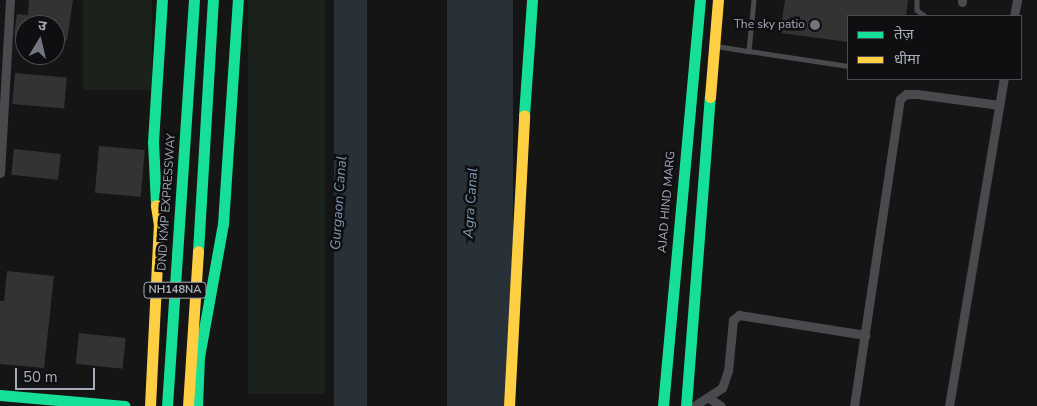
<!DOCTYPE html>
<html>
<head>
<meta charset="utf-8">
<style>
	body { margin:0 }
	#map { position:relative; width:1037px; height:406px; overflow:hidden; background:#151515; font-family:"Nunito Sans","Noto Sans Devanagari",sans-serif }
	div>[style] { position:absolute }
	.green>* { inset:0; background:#1b221c; transform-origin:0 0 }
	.water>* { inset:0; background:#283038; transform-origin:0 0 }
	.building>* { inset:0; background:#333334; transform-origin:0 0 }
	.lane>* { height:4.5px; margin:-2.25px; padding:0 2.25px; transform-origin:2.25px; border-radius:2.25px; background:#494a4e }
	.street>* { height:9px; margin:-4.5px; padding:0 4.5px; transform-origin:4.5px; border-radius:4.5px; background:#494a4e }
	.fast>* { height:11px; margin:-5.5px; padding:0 5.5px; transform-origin:5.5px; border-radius:5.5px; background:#16e098 }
	.slow>* { height:11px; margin:-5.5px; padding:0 5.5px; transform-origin:5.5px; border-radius:5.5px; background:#ffcf43 }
	.dots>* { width:14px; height:14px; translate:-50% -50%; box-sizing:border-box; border:2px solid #0f0f11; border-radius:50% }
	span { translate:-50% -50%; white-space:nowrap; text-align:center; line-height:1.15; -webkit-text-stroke:5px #0f0f11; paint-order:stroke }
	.shield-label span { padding:1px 4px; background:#0f0f11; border:1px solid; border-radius:4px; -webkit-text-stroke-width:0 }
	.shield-label { font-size:11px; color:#a5abb7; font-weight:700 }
	.poi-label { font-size:12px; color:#a5abb7 }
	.right { translate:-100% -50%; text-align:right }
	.street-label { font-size:12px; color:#a5abb7 }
	.water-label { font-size:14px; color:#7a9ab4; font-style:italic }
	.legend { position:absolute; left:847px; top:15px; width:175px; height:65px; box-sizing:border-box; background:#0f0f11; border:1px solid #4b4d53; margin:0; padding:6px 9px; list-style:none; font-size:15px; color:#a5abb7 }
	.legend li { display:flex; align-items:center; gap:10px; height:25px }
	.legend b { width:25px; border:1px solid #4b4d53 }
	.north { position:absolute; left:15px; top:15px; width:50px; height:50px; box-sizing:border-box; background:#0f0f11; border:1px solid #4b4d53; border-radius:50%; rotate:9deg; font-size:14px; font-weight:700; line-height:20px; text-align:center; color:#a5abb7 }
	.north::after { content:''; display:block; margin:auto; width:18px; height:22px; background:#73767e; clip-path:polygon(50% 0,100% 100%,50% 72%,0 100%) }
	.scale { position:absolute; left:15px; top:368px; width:80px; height:22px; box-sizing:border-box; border:2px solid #a5abb7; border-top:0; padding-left:6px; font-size:15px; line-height:18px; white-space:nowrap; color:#a5abb7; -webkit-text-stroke:4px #0f0f11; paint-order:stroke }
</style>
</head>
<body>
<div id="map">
	<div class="green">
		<i style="left:83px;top:0;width:69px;height:90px"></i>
		<i style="left:248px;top:0;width:77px;height:394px"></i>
	</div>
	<div class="water">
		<i style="left:334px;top:0;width:33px;height:407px"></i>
		<i style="left:447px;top:0;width:66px;height:407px"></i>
	</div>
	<div class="building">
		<i style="clip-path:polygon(29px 0,73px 0,67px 41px,55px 40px,55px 25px,25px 25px,25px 37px,14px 36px,17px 14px,28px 15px)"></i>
		<i style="clip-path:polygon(785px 0,908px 0,906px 16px,848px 16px,848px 42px,780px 33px)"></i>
		<i style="left:15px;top:73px;width:52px;height:31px;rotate:5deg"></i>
		<i style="left:99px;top:146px;width:46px;height:47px;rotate:5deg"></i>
		<i style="left:14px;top:149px;width:47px;height:26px;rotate:6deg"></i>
		<i style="clip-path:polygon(7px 271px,54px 276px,44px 368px,0 364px,0 301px,4px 301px)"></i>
		<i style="left:79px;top:333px;width:47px;height:31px;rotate:6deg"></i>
	</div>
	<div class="lane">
		<i style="left:754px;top:0;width:51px;rotate:95.6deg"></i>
		<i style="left:749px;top:51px;width:100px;rotate:8.6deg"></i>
		<i style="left:917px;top:0;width:10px;rotate:90deg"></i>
		<i style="left:917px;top:10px;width:10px;rotate:37deg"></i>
		<i style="left:716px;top:46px;width:33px;rotate:9deg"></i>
	</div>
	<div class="street">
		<i style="left:962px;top:2px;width:2px;rotate:-90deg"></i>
		<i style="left:1014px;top:16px;width:16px;rotate:-79deg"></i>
		<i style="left:0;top:173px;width:173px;rotate:-86.7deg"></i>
		<i style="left:709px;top:398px;width:14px;rotate:34deg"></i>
		<i style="left:694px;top:406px;width:33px;rotate:-33deg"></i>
		<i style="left:722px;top:388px;width:18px;rotate:-71deg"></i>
		<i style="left:728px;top:371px;width:51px;rotate:-84.4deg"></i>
		<i style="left:733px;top:320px;width:8px;rotate:-40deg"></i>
		<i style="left:739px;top:315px;width:128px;rotate:9deg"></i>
		<i style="left:854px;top:406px;width:310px;rotate:-81.5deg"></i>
		<i style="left:900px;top:99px;width:8px;rotate:-40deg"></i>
		<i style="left:906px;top:94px;width:11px"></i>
		<i style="left:917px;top:94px;width:83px;rotate:7.6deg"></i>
		<i style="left:949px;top:406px;width:332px;rotate:-80.5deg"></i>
	</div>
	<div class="fast">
		<i style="left:524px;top:115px;width:115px;rotate:-86deg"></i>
		<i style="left:156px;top:205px;width:63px;rotate:-92.7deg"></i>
		<i style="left:153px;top:142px;width:142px;rotate:-86.4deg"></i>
		<i style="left:198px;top:251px;width:251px;rotate:-86.6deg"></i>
		<i style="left:0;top:395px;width:125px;rotate:5deg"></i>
		<i style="left:167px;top:406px;width:407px;rotate:-86.2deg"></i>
		<i style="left:197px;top:406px;width:49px;rotate:-87.7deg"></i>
		<i style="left:199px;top:357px;width:135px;rotate:-79.8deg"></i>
		<i style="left:223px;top:224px;width:225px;rotate:-86.2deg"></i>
		<i style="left:663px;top:406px;width:408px;rotate:-84.8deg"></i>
		<i style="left:686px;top:406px;width:310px;rotate:-85.6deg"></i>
	</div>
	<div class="slow">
		<i style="left:710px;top:97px;width:97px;rotate:-85.3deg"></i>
		<i style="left:150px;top:406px;width:181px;rotate:-87.2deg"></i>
		<i style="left:159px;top:225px;width:20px;rotate:-99deg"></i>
		<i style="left:188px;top:406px;width:155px;rotate:-86.3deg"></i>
		<i style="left:509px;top:406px;width:291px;rotate:-87deg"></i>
	</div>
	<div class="dots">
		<i style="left:815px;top:25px;background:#73767e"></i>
	</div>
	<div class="shield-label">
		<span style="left:175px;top:290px">NH148NA</span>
	</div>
	<div class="poi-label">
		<span class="right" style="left:805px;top:25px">The sky patio</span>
	</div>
	<div class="street-label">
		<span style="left:167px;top:202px;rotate:-86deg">DND KMP EXPRESSWAY</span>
		<span style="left:667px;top:202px;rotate:-85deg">AJAD HIND MARG</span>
	</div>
	<div class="water-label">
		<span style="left:339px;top:203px;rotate:-86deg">Gurgaon Canal</span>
		<span style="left:471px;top:203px;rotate:-86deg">Agra Canal</span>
	</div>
	<ul class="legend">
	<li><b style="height:6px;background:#16e098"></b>तेज़</li>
	<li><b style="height:6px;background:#ffcf43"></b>धीमा</li>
	</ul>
	<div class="north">उ</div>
	<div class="scale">50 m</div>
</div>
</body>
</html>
